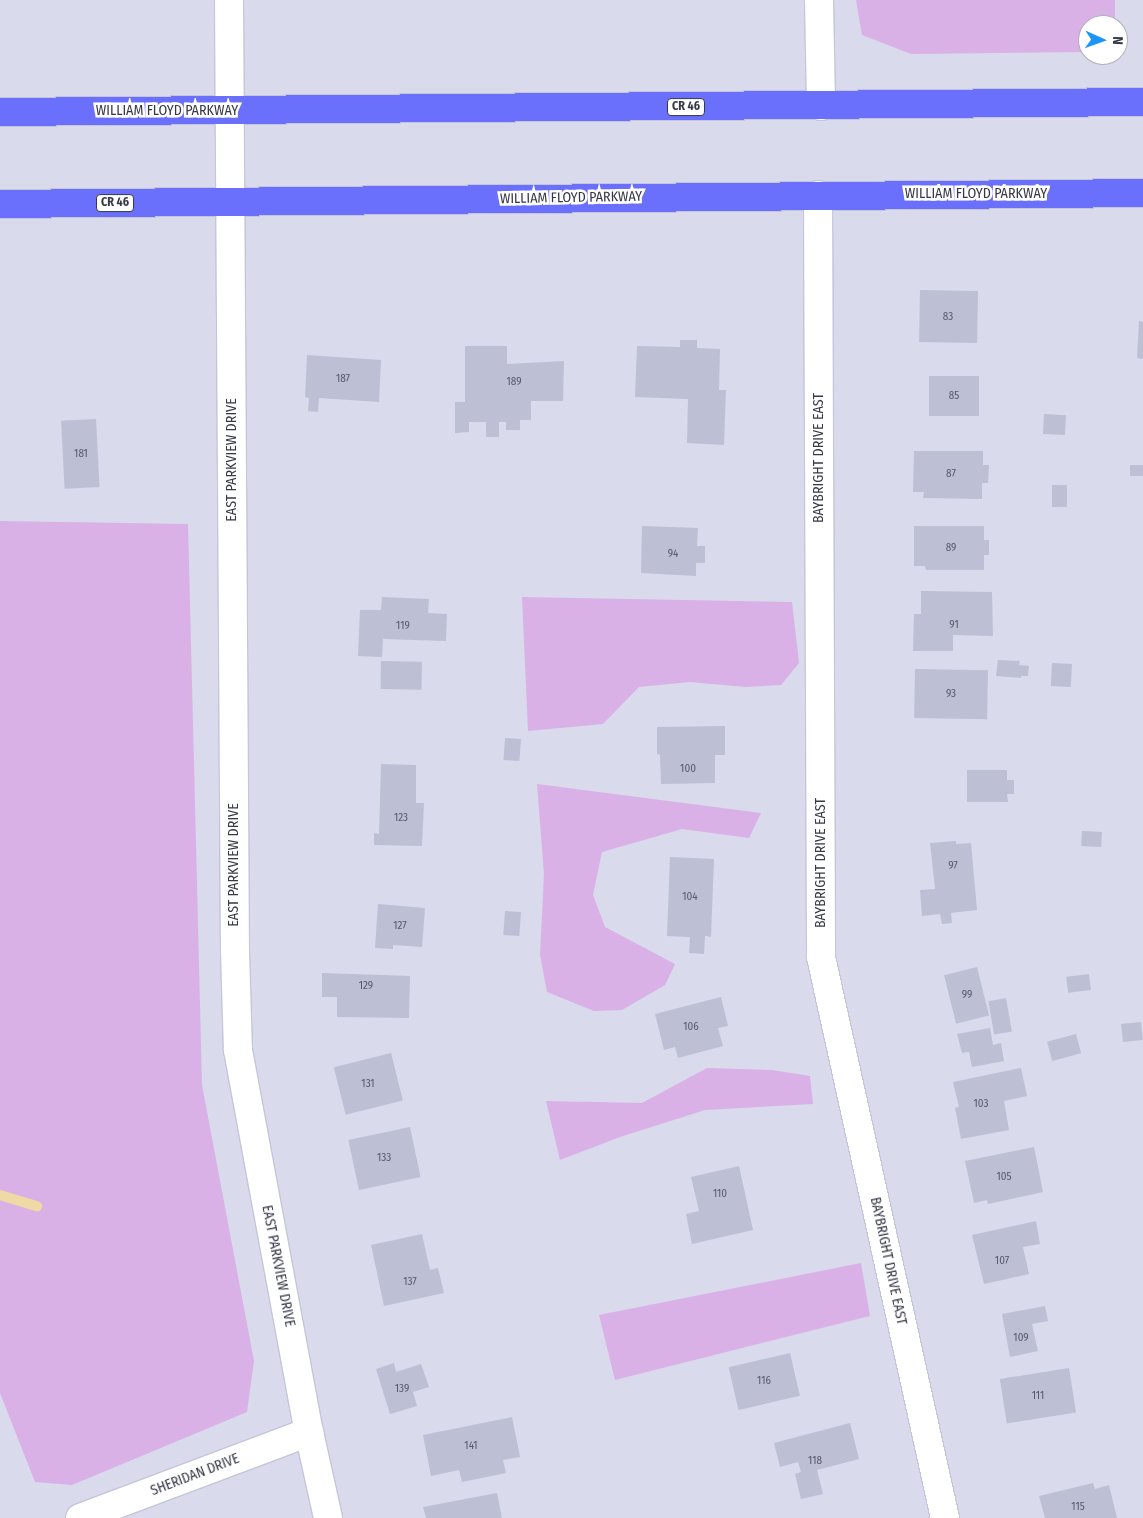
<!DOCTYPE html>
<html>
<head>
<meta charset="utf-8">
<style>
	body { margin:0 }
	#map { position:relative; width:1143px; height:1518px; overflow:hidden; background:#e7e7f3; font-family:"Fira Sans Condensed",sans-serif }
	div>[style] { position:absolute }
	.residential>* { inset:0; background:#d9daeb }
	.green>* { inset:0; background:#d9b1e7 }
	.stream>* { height:10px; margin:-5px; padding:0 5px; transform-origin:5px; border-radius:5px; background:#efd9a4 }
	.building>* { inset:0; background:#bdbfd5; transform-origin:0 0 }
	.roads { filter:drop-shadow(1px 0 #c4c5da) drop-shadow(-1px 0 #c4c5da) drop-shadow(0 1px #c4c5da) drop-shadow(0 -1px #c4c5da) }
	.minor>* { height:28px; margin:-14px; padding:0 14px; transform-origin:14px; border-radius:14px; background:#fff }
	.highway>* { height:28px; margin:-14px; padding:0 14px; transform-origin:14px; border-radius:14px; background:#6a6ffc }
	span { translate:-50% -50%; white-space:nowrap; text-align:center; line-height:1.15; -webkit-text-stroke:5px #fff; paint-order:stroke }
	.number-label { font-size:11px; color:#585a6a }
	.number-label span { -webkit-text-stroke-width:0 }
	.shield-label span { padding:1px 4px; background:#fff; border:1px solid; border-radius:4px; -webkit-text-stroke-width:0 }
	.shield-label { font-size:12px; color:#363846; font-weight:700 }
	.street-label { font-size:14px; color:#363846 }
	.north { position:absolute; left:1078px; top:15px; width:50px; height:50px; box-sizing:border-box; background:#fff; border:1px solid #afafb5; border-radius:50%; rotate:92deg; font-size:14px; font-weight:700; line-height:20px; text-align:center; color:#363846 }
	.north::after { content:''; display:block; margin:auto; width:18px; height:22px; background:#1b95f7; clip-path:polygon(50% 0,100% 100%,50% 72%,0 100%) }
</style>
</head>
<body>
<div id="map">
	<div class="residential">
		<i style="clip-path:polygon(evenodd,0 0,1143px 0,1143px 1518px,0 1518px,0 0,1088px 25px,1118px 25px,1118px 55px,1088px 55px,1088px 25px)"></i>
	</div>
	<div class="green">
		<i style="clip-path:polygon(856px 0,1115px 0,1115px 25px,1088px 25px,1088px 52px,911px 54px,862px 35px)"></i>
		<i style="clip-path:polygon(0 521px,188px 524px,202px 1085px,254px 1361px,247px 1412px,72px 1485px,35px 1482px,0 1393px)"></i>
		<i style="clip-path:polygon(522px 597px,792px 602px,799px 663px,781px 685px,746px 687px,690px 682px,639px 687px,603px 724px,528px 731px)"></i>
		<i style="clip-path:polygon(537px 784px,761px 813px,749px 838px,682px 829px,602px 852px,593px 895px,605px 927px,675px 964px,665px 985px,622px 1010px,594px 1011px,547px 992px,540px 955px,544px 874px)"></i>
		<i style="clip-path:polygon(707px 1068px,772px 1070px,810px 1076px,813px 1104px,705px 1110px,620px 1137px,560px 1160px,546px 1101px,642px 1103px)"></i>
		<i style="clip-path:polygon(861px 1263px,870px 1316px,615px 1380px,599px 1315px)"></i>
	</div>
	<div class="stream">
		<i style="left:0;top:1195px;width:39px;rotate:17deg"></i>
	</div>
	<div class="building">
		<i style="left:920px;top:290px;width:58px;height:52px;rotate:1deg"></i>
		<i style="clip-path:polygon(1139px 321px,1143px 322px,1143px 359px,1137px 358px)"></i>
		<i style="clip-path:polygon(680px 340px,697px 340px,697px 348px,720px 349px,719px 390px,726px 390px,724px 445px,687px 443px,688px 399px,635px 397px,637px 346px,680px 347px)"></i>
		<i style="clip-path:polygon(465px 346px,507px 346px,507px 364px,564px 361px,563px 401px,531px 401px,531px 420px,520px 420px,520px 430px,506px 430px,506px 422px,499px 422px,499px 437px,486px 437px,486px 422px,469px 422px,469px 432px,455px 433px,455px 402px,465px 402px)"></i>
		<i style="clip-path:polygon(307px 355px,381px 360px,379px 402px,319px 398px,318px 412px,308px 411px,309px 398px,305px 397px)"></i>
		<i style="left:929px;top:376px;width:50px;height:40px"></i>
		<i style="left:1044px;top:414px;width:22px;height:20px;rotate:3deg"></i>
		<i style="left:96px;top:419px;width:68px;height:35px;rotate:87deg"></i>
		<i style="clip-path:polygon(914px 451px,983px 451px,983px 465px,989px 465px,988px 483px,982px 483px,982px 499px,923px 498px,924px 492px,913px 492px)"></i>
		<i style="left:1130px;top:465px;width:13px;height:11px"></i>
		<i style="left:1052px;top:485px;width:15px;height:22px"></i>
		<i style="clip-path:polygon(642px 526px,698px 528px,697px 546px,705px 546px,705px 563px,696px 563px,696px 576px,641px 573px)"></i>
		<i style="clip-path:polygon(914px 526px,984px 526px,984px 540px,989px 540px,989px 555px,984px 555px,984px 570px,926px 570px,925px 566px,914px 566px)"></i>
		<i style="clip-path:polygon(921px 591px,992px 592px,993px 636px,953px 635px,953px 651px,913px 651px,914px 614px,921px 614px)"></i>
		<i style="clip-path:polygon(382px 597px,429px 599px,428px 613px,447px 614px,446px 641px,383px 639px,382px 657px,358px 656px,360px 610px,381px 610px)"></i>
		<i style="clip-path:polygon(998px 660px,1020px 661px,1019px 665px,1029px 666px,1028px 676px,1021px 676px,1021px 678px,996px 676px)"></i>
		<i style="left:381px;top:661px;width:41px;height:28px;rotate:1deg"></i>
		<i style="left:1052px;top:663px;width:20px;height:23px;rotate:3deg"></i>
		<i style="left:915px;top:669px;width:73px;height:49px;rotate:1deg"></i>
		<i style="clip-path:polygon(725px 726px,725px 755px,715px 755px,715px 783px,661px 784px,660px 755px,657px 754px,657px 727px)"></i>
		<i style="left:505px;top:738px;width:16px;height:22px;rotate:4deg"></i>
		<i style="clip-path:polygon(381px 764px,416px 765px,416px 803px,424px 803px,422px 846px,374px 845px,374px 833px,379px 834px)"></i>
		<i style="clip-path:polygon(967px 770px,1007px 770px,1007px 780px,1014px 780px,1014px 794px,1007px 794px,1008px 802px,967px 802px)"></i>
		<i style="left:1082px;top:831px;width:20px;height:15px;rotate:3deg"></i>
		<i style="clip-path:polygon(956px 841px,956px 844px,971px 843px,977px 910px,951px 913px,952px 923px,942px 924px,940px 914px,922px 916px,920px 890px,935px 889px,930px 843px)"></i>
		<i style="clip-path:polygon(670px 857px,714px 859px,711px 937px,705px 936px,704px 954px,689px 953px,690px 937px,667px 936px)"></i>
		<i style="clip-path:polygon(378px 904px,425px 908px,422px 947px,393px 945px,393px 949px,375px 948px)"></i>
		<i style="left:505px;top:911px;width:16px;height:24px;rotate:4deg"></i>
		<i style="left:977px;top:967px;width:50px;height:34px;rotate:76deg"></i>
		<i style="clip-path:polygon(322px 973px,410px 976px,409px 1018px,337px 1017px,337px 997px,322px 997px)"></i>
		<i style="left:1089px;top:974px;width:16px;height:23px;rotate:83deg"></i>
		<i style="clip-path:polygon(721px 997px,728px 1026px,718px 1028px,723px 1046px,678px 1058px,675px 1047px,664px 1050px,655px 1014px)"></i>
		<i style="left:1006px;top:998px;width:34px;height:18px;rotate:80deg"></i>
		<i style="left:1141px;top:1022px;width:18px;height:20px;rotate:84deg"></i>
		<i style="clip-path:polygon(990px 1028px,993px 1045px,1001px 1043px,1004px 1061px,972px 1067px,969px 1052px,962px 1053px,957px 1034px)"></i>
		<i style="left:1076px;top:1034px;width:20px;height:30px;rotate:75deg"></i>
		<i style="left:391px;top:1053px;width:49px;height:59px;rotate:76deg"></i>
		<i style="clip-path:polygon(1021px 1068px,1027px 1096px,1004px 1101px,1009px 1130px,961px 1139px,955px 1108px,959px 1107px,953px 1082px)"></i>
		<i style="left:410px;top:1127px;width:51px;height:63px;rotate:78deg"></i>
		<i style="clip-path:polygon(1034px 1147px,1043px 1192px,988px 1204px,987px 1200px,974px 1203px,965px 1161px)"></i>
		<i style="clip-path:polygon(739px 1166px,753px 1230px,692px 1244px,686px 1214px,699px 1211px,691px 1177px)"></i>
		<i style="clip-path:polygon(1036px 1221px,1040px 1244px,1023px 1247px,1029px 1274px,984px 1284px,972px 1235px)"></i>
		<i style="clip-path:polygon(422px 1234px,430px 1270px,438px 1268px,444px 1293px,384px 1306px,371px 1245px)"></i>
		<i style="clip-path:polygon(1045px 1306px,1048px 1321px,1032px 1324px,1038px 1351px,1010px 1357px,1002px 1314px)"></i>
		<i style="left:790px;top:1353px;width:44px;height:63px;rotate:77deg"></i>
		<i style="clip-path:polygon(394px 1363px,396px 1372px,421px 1364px,429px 1387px,413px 1392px,417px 1406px,390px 1414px,376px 1369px)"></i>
		<i style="left:1069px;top:1368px;width:45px;height:70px;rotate:81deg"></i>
		<i style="clip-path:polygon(512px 1417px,520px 1457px,503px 1460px,506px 1473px,462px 1482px,459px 1470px,431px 1476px,423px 1435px)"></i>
		<i style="clip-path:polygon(850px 1423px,859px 1459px,817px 1470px,823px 1494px,801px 1499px,795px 1474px,801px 1472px,798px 1462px,780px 1467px,774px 1443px)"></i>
		<i style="clip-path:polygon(1093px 1483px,1095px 1489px,1109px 1485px,1117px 1518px,1045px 1518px,1039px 1496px)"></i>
		<i style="clip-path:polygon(497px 1493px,502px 1518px,426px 1518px,423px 1507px)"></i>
	</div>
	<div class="roads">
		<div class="minor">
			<i style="left:229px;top:0;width:951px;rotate:89.64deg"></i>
			<i style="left:235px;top:951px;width:99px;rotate:88.3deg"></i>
			<i style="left:238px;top:1050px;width:389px;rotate:79.5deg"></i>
			<i style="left:309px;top:1432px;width:88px;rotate:77.5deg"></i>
			<i style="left:819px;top:0;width:106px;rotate:88.9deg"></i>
			<i style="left:818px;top:195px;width:762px;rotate:89.77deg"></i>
			<i style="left:821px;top:957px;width:575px;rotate:77.54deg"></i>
			<i style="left:80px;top:1518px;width:245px;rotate:-20.6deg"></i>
		</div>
		<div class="highway">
			<i style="left:0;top:112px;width:1143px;rotate:-0.5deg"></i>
			<i style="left:0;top:204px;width:1143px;rotate:-0.55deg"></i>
		</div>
	</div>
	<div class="number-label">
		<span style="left:948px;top:317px">83</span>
		<span style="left:343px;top:379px">187</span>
		<span style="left:514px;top:382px">189</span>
		<span style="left:954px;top:396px">85</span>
		<span style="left:81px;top:454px">181</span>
		<span style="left:951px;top:474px">87</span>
		<span style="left:951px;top:548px">89</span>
		<span style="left:673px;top:554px">94</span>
		<span style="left:954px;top:625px">91</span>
		<span style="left:403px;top:626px">119</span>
		<span style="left:951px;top:694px">93</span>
		<span style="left:688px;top:769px">100</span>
		<span style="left:401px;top:818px">123</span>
		<span style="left:953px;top:866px">97</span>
		<span style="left:690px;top:897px">104</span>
		<span style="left:400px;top:926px">127</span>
		<span style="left:366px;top:986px">129</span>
		<span style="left:967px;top:995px">99</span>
		<span style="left:691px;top:1027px">106</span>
		<span style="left:368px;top:1084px">131</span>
		<span style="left:981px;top:1104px">103</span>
		<span style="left:384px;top:1158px">133</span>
		<span style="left:1004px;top:1177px">105</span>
		<span style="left:720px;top:1194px">110</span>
		<span style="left:1002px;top:1261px">107</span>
		<span style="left:410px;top:1282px">137</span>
		<span style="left:1021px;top:1338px">109</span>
		<span style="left:764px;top:1381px">116</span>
		<span style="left:402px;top:1389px">139</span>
		<span style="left:1038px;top:1396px">111</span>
		<span style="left:471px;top:1446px">141</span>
		<span style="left:815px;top:1461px">118</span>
		<span style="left:1078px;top:1507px">115</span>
	</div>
	<div class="shield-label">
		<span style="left:686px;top:107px">CR 46</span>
		<span style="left:115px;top:203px">CR 46</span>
	</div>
	<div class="street-label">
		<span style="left:167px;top:111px">WILLIAM FLOYD PARKWAY</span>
		<span style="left:976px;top:194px">WILLIAM FLOYD PARKWAY</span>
		<span style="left:571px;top:198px;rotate:-1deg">WILLIAM FLOYD PARKWAY</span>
		<span style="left:819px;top:458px;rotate:-90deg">BAYBRIGHT DRIVE EAST</span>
		<span style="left:232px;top:460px;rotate:-90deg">EAST PARKVIEW DRIVE</span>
		<span style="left:821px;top:863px;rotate:-90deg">BAYBRIGHT DRIVE EAST</span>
		<span style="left:234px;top:865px;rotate:-90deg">EAST PARKVIEW DRIVE</span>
		<span style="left:888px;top:1261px;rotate:78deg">BAYBRIGHT DRIVE EAST</span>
		<span style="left:278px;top:1266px;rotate:79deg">EAST PARKVIEW DRIVE</span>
		<span style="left:195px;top:1475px;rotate:-21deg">SHERIDAN DRIVE</span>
	</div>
	<div class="north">N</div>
</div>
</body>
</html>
